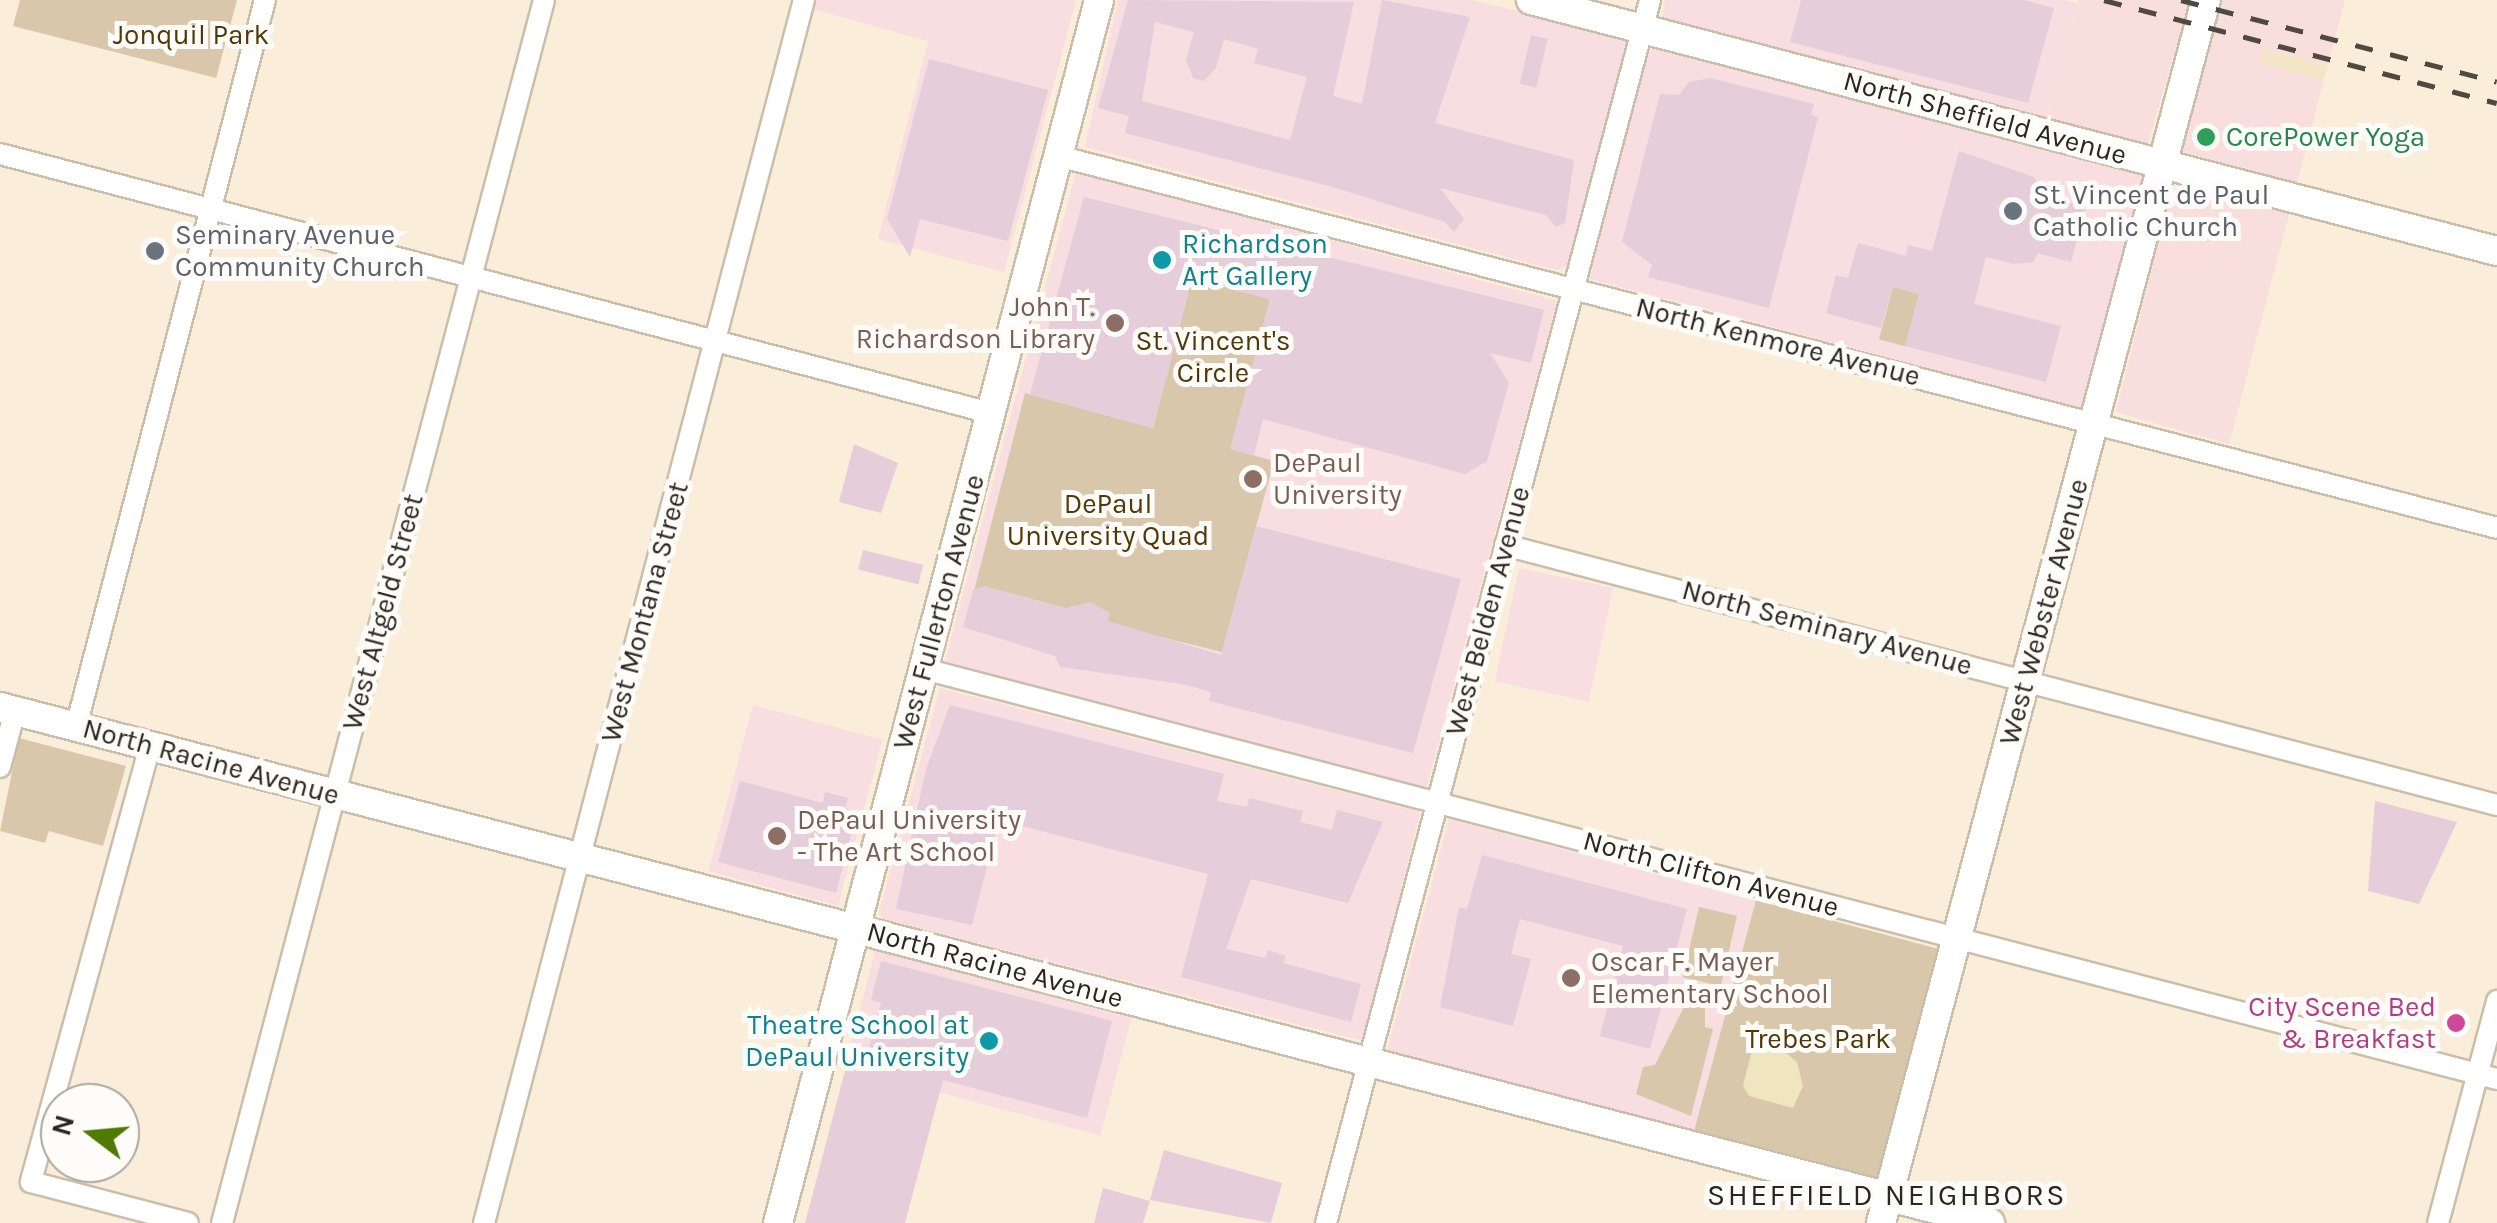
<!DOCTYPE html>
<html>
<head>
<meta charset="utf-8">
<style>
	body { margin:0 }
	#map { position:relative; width:2497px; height:1223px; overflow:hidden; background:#faedd9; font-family:Karla,sans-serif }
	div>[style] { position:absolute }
	.commercial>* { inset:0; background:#f9dede }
	.built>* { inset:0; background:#f4e4c8; transform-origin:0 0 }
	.education>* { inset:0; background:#f8dde1; transform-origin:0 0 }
	.green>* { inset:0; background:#d8c7aa; transform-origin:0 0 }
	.sand>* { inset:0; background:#efe6c0 }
	.building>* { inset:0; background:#e5cdd9; transform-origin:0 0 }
	.roads { filter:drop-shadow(2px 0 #cabeaa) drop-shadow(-2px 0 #cabeaa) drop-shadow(0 2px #cabeaa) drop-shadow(0 -2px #cabeaa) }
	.street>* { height:20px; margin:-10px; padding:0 10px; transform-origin:10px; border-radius:10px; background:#fff }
	.secondary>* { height:28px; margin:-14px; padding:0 14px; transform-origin:14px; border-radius:14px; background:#fff }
	.rail>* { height:5px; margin-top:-2.5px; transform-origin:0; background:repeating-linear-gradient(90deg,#504940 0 18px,transparent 0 36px) }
	.dots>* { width:28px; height:28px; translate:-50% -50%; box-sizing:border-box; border:5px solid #fefcf8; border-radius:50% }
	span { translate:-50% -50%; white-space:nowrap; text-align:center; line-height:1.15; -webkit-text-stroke:10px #fefcf8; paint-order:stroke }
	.park-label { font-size:28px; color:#4f380a }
	.street-label { font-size:28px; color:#2b261f }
	.leisure-label { font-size:28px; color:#27864d }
	.left { translate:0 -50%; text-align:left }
	.worship-label { font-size:28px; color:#5b616d }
	.culture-label { font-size:28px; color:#0d838f }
	.right { translate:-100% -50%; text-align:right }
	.education-label { font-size:28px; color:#785e54 }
	.hotel-label { font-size:28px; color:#b23c85 }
	.neighbourhood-label { font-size:30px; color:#2b261f; letter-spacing:2.5px }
	.north { position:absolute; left:40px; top:1083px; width:100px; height:100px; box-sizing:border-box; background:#fefcf8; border:2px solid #aaa6a1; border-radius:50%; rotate:286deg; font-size:28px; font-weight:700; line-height:40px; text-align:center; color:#2b261f }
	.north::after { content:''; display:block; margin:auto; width:35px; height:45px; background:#4e7b00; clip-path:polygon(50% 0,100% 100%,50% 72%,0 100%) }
</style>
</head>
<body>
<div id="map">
	<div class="commercial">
		<i style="clip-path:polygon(2078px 0,2190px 0,2147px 146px,2046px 120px)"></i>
		<i style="clip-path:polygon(2221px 0,2345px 0,2328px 65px,2264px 48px,2259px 61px,2324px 80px,2297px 183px,2182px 151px)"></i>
		<i style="clip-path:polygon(2181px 186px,2289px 214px,2229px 444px,2116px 412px,2171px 192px)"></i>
	</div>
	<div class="built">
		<i style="left:2263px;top:48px;width:67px;height:15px;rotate:15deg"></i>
	</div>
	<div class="education">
		<i style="clip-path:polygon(816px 0,1076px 0,1004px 272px,878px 239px,928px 41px,813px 9px)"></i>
		<i style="clip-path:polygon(1118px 0,1471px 0,1627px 37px,1570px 264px,1557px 270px,1085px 147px)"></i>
		<i style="clip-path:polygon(1665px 0,2065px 0,2077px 3px,2046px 120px,1662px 23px)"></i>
		<i style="clip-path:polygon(1653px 47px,2144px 176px,2082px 408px,1590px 279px,1639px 74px)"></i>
		<i style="left:1076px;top:172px;width:498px;height:508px;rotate:15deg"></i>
		<i style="left:1519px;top:568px;width:96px;height:116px;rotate:12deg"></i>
		<i style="clip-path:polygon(940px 688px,1420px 812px,1364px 1041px,883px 919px,879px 913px)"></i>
		<i style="left:753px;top:705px;width:134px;height:172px;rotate:15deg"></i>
		<i style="left:1449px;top:819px;width:318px;height:244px;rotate:15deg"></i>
		<i style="left:876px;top:948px;width:265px;height:123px;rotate:15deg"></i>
	</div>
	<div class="green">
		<i style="clip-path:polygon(20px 0,237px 0,216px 78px,13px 26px)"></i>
		<i style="clip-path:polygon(1192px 279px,1270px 299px,1231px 449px,1274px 461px,1222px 652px,974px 591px,1025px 393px,1153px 428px)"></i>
		<i style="left:1893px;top:287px;width:27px;height:54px;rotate:15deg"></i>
		<i style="clip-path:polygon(19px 738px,126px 766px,103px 846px,49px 831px,45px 843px,0 831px)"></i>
		<i style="left:1756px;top:900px;width:191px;height:238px;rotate:15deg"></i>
		<i style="left:1699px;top:907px;width:39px;height:72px;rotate:13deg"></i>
		<i style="clip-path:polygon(1687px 1001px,1705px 1007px,1705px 1027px,1713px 1029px,1691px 1116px,1636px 1094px,1643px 1067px,1655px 1065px)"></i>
	</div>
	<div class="sand">
		<i style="clip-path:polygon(1753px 1046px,1778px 1046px,1797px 1062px,1803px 1086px,1793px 1108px,1749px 1096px,1743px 1086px)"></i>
	</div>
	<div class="building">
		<i style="clip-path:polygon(evenodd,1128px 0,1354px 2px,1333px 96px,1362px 104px,1382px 0,1470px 17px,1435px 123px,1574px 160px,1565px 223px,1556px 227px,1546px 215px,1440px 188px,1464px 219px,1454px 232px,1445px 222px,1329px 186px,1125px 133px,1129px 116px,1098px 108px,1128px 0,1155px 22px,1194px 32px,1186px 60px,1193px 78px,1204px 81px,1216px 68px,1224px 39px,1258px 49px,1254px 63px,1307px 77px,1290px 140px,1142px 101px,1155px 22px)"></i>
		<i style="clip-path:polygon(1801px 0,2023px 0,2054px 8px,2028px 103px,1790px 42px)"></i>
		<i style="left:1531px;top:35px;width:17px;height:50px;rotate:13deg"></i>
		<i style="clip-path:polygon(929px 59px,1048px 90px,1008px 241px,920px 219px,910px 257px,887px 219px)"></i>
		<i style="clip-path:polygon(1710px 78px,1814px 104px,1811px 115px,1818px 117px,1769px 308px,1648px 277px,1652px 265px,1622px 242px,1660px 94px,1679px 95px,1689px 82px)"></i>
		<i style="clip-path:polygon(1959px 151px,2034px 177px,2049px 197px,2086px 207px,2071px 262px,2037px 253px,2034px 262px,2014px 264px,1986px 257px,1974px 304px,2061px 326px,2046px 382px,1905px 346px,1919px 294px,1893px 287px,1881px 328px,1826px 313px,1836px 275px,1848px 278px,1858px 243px,1906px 256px,1908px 245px,1932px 251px)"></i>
		<i style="clip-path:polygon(1084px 197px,1544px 310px,1531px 363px,1490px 353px,1509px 383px,1487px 461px,1465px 474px,1263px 419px,1254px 455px,1230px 449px,1270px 299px,1192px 279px,1153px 428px,1030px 394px)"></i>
		<i style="clip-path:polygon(854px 444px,898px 463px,881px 513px,839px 502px)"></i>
		<i style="clip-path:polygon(1256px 526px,1461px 579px,1413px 753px,1209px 701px,1211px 692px,1182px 684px,1060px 667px,1055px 656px,963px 627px,973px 590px,984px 586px,1066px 608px,1090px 602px,1110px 613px,1108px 621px,1221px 655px)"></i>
		<i style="left:863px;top:550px;width:62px;height:20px;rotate:14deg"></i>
		<i style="clip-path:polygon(950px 705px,1224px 774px,1217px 801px,1247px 807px,1249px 798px,1303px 811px,1300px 822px,1332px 830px,1337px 810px,1383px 822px,1348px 903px,1251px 879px,1226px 949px,1265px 958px,1268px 950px,1286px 956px,1283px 963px,1361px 984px,1351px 1022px,1181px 977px,1208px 874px,999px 820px,972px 925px,896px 909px,926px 769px)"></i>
		<i style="clip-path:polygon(740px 781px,823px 803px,825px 792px,848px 798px,845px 808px,857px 812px,836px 893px,718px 862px)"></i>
		<i style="clip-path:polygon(2375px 801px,2457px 822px,2419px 904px,2368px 891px)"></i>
		<i style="clip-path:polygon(1482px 855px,1687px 909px,1650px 1049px,1600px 1036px,1623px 946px,1520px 919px,1511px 954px,1531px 959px,1513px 1026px,1440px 1007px,1459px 907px,1467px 909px)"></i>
		<i style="clip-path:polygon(881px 961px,1112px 1021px,1087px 1118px,943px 1080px,905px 1223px,805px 1223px,846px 1067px,863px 1071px,881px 1003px,871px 1000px)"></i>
		<i style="clip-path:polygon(1164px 1150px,1282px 1183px,1271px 1223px,1150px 1200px)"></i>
		<i style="clip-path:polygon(1103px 1188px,1150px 1201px,1143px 1223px,1094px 1223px)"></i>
	</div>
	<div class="roads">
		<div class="street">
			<i style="left:0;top:154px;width:1024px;rotate:14.65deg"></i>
			<i style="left:1058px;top:156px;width:1486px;rotate:14.49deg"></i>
			<i style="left:1505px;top:545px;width:1026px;rotate:14.69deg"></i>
			<i style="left:924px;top:669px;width:1626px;rotate:14.61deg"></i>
			<i style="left:76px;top:727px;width:751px;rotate:-75.43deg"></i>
			<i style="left:150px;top:746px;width:452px;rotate:105.3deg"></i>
			<i style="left:31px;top:1182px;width:162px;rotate:14.6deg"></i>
			<i style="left:0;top:767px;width:58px;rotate:-75deg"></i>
			<i style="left:222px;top:1223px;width:1265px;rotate:-75.25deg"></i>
			<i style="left:484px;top:1223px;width:1264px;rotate:-75.34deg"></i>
			<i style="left:1326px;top:1223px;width:1265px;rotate:-75.16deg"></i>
			<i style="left:2438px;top:1223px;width:230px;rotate:-75.1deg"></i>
		</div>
		<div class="secondary">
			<i style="left:1531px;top:0;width:998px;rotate:14.57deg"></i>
			<i style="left:0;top:707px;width:2056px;rotate:14.54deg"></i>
			<i style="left:778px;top:1223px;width:1264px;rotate:-75.29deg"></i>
			<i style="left:1881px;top:1223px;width:1265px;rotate:-75.12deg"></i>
		</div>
	</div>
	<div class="rail">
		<i style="left:2104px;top:0;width:406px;rotate:14.7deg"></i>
		<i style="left:2181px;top:0;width:326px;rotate:14.5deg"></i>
	</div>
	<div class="dots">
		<i style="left:2206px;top:137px;background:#2e9e5b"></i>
		<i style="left:2013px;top:211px;background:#6b7280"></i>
		<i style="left:155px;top:251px;background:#6b7280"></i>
		<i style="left:1162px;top:260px;background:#0f9aa8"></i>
		<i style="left:1115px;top:323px;background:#8d6e63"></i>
		<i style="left:1253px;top:479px;background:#8d6e63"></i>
		<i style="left:777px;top:836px;background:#8d6e63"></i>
		<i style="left:1571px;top:978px;background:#8d6e63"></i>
		<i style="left:2456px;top:1023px;background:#d1479c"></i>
		<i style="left:989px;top:1041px;background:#0f9aa8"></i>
	</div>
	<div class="park-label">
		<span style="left:191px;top:35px">Jonquil Park</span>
		<span style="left:1213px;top:357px">St. Vincent's<br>Circle</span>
		<span style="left:1108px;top:520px">DePaul<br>University Quad</span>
		<span style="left:1818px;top:1039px">Trebes Park</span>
	</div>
	<div class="street-label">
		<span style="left:1985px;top:118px;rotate:15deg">North Sheffield Avenue</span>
		<span style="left:1778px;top:342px;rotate:14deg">North Kenmore Avenue</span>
		<span style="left:1488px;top:611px;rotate:-75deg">West Belden Avenue</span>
		<span style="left:383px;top:612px;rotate:-75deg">West Altgeld Street</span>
		<span style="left:645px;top:612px;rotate:-75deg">West Montana Street</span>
		<span style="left:939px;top:612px;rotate:-75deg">West Fullerton Avenue</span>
		<span style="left:2044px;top:612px;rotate:-75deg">West Webster Avenue</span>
		<span style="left:1827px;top:628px;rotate:15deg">North Seminary Avenue</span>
		<span style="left:211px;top:762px;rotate:15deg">North Racine Avenue</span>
		<span style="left:1711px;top:874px;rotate:15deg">North Clifton Avenue</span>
		<span style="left:995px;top:965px;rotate:15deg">North Racine Avenue</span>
	</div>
	<div class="leisure-label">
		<span class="left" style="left:2226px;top:137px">CorePower Yoga</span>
	</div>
	<div class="worship-label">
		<span class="left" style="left:2033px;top:211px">St. Vincent de Paul<br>Catholic Church</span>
		<span class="left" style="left:175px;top:251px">Seminary Avenue<br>Community Church</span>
	</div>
	<div class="culture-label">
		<span class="left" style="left:1182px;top:260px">Richardson<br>Art Gallery</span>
		<span class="right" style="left:969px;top:1041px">Theatre School at<br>DePaul University</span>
	</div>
	<div class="education-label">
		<span class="right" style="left:1095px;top:323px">John T.<br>Richardson Library</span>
		<span class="left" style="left:1273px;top:479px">DePaul<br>University</span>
		<span class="left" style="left:797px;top:836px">DePaul University<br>- The Art School</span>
		<span class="left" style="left:1591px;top:978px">Oscar F. Mayer<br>Elementary School</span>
	</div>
	<div class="hotel-label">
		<span class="right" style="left:2436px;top:1023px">City Scene Bed<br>&amp; Breakfast</span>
	</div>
	<div class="neighbourhood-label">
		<span style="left:1887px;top:1195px">SHEFFIELD NEIGHBORS</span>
	</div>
	<div class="north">N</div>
</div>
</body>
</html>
